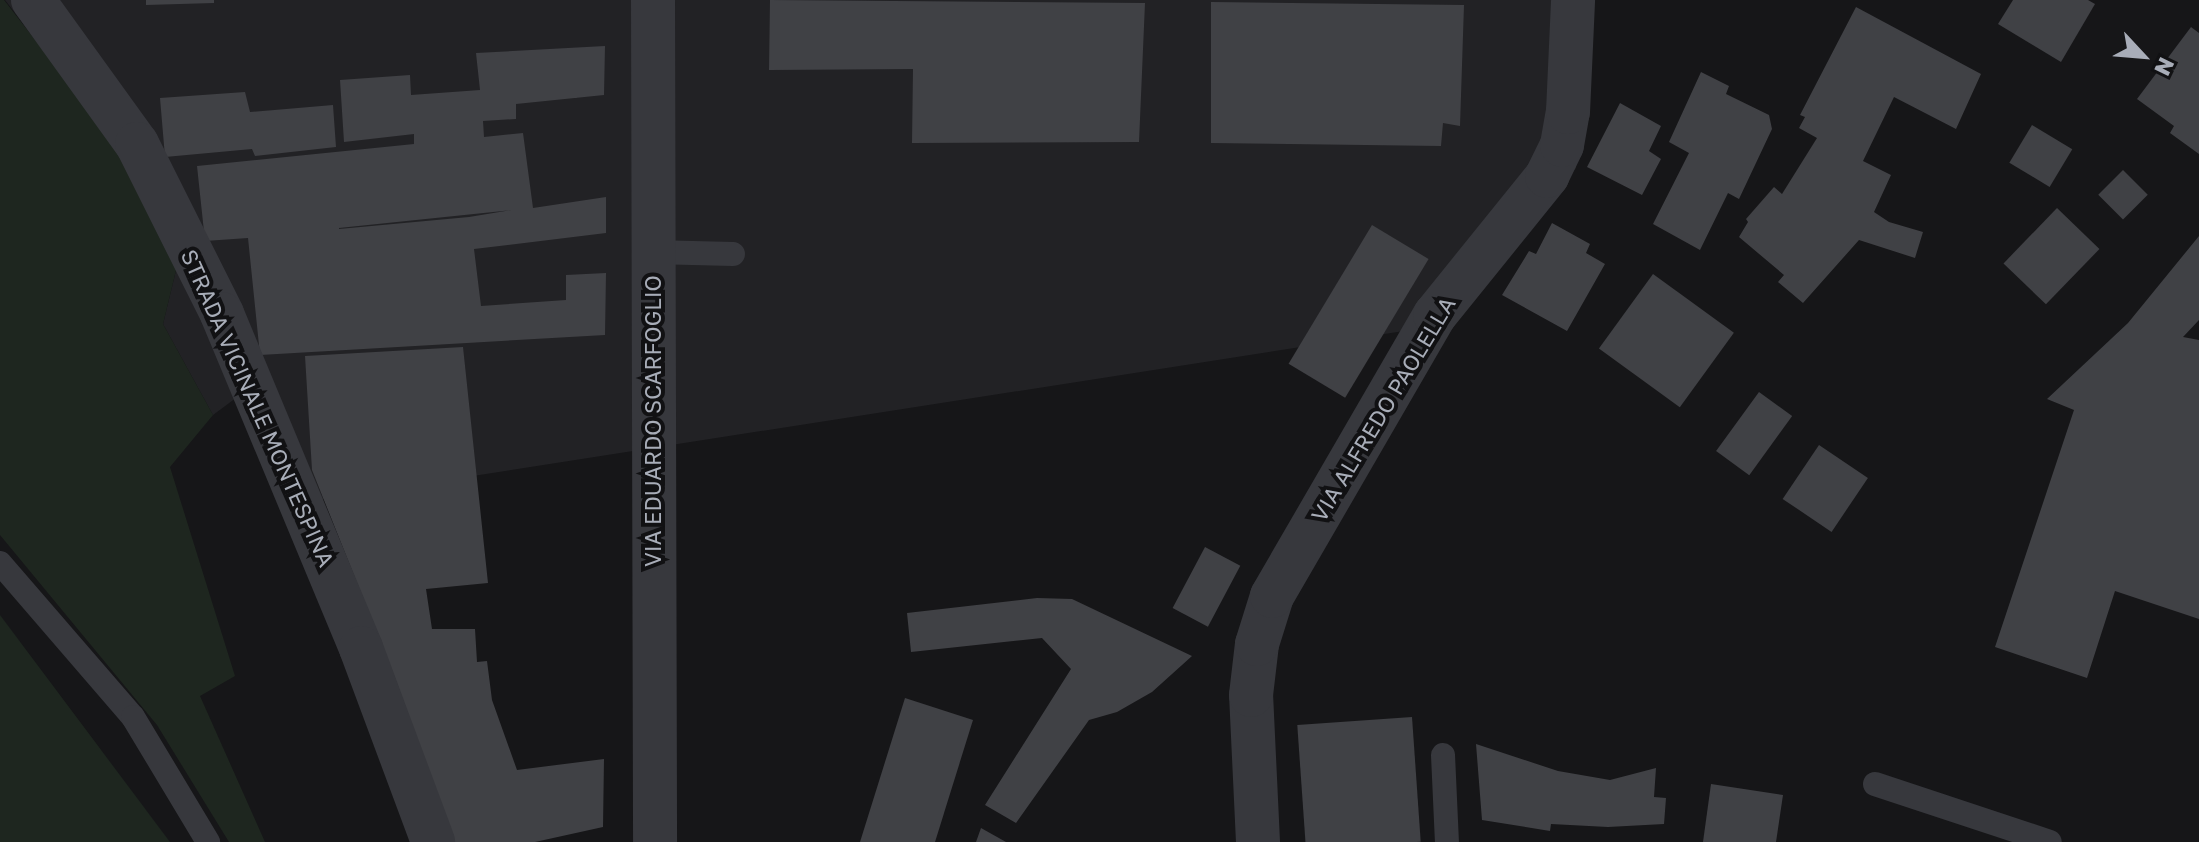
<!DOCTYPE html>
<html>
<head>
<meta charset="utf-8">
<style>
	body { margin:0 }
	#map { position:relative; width:2199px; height:842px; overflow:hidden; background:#161618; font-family:"Golos Text",sans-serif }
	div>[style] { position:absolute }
	.built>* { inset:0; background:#222225 }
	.green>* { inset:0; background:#1e261f }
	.building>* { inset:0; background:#404145; transform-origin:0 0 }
	.service>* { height:24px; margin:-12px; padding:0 12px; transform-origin:12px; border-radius:12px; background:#37383d }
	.minor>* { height:44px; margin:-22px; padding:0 22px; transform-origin:22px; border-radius:22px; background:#37383d }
	.tertiary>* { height:44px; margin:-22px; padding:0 22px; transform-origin:22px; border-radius:22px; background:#37383d }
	span { translate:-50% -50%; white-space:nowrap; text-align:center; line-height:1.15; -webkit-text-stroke:8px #111113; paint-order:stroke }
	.street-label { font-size:22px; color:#a8adb8 }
	.north { position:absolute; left:2103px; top:16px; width:80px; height:80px; -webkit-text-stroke:6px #111113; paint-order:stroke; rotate:116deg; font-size:22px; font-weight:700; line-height:32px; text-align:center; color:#a8adb8 }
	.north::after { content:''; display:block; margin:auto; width:28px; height:36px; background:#a8adb8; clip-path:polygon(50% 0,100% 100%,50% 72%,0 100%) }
</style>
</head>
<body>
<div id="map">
	<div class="built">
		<i style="clip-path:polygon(5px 0,1583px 0,1576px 168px,1449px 324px,286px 505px,240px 395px,213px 415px,163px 324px,178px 262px,127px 158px)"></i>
	</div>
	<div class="green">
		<i style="clip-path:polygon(0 0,4px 0,127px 158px,178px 262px,163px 324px,213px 415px,170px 467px,235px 676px,200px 696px,265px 842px,229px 842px,157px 725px,0 535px)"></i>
		<i style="clip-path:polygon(0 615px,170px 842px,0 842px)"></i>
	</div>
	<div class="building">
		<i style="clip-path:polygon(146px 0,214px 0,214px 3px,146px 5px)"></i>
		<i style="clip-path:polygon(770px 0,1145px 3px,1139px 142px,912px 143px,913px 69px,769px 70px)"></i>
		<i style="clip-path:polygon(2013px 0,2088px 0,2095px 4px,2061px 62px,1998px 24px)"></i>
		<i style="clip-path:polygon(1211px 2px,1464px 5px,1460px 126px,1443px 123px,1441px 146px,1211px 143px)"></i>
		<i style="clip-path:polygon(1856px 7px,1981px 74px,1956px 129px,1894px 97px,1863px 161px,1891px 175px,1874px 212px,1889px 222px,1923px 232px,1915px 258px,1859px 240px,1803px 303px,1778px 282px,1784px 275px,1739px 237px,1748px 222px,1746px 219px,1774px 187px,1782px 194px,1817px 138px,1799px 128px,1805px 117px,1800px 115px)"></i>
		<i style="clip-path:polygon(2191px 27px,2199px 33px,2199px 154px,2170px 133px,2174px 126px,2137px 99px)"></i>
		<i style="clip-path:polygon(evenodd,605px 46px,604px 95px,516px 104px,516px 119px,483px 121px,484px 137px,523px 133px,533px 208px,606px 197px,606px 233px,474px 249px,481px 306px,566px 300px,566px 275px,606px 273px,605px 335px,260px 355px,248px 238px,205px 241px,197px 166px,414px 144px,414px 134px,344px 142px,340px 80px,410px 75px,411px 95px,480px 90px,476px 53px,605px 46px,512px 210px,469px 217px,339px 229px,339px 228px,512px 210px)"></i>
		<i style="clip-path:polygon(1701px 72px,1729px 86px,1726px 94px,1769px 115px,1772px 129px,1739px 199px,1728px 193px,1700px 250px,1653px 224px,1689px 153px,1669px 142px)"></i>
		<i style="clip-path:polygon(245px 92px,250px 112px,333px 105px,336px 147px,255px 156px,252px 149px,165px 157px,160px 98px)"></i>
		<i style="clip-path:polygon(1620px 103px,1661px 126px,1649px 151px,1661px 159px,1642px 195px,1587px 167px)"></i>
		<i style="left:2032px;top:125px;width:47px;height:44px;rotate:31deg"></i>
		<i style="left:2123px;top:170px;width:35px;height:35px;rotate:45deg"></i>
		<i style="left:2057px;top:208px;width:59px;height:77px;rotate:44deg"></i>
		<i style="clip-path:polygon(1552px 223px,1590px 244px,1586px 253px,1605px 264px,1567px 331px,1502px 295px,1529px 251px,1536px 254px)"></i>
		<i style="left:1372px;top:225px;width:66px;height:162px;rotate:31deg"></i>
		<i style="clip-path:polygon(2199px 236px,2199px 320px,2183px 337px,2199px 340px,2199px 619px,2115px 591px,2087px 678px,1995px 647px,2074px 410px,2047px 399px,2128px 323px)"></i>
		<i style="left:1653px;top:274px;width:100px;height:92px;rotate:36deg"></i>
		<i style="clip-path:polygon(463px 347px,488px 583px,426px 589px,432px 629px,475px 629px,477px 662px,487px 661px,492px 700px,517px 770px,604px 759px,603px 827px,535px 842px,455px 842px,395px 678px,312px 470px,305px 356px)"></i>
		<i style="left:1759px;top:392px;width:41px;height:73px;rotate:36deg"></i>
		<i style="left:1819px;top:445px;width:59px;height:65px;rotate:34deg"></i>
		<i style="left:1205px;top:547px;width:40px;height:69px;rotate:28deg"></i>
		<i style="clip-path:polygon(1037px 598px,1072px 599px,1192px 656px,1152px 692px,1117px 712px,1089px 720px,1016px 823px,985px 805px,1071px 669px,1042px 638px,911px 652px,907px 613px)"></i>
		<i style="clip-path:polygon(905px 698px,973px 720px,935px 842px,860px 842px)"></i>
		<i style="left:1412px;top:717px;width:125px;height:115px;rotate:86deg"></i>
		<i style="clip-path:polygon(1476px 744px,1558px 771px,1610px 780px,1656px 768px,1654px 797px,1666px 798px,1664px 824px,1608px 827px,1551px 824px,1550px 831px,1482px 820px)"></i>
		<i style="clip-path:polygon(1711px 784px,1783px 795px,1776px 842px,1703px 842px)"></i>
		<i style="clip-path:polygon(981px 828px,1006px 842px,976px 842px)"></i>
	</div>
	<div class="service">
		<i style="left:652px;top:252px;width:81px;rotate:1.4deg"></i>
		<i style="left:0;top:563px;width:203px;rotate:49.2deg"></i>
		<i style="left:133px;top:717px;width:146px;rotate:59deg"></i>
		<i style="left:1443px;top:755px;width:87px;rotate:87.4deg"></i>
		<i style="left:1875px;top:784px;width:184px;rotate:18.3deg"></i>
	</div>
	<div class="minor">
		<i style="left:33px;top:0;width:178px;rotate:54.2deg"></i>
		<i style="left:137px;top:144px;width:190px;rotate:63.4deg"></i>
		<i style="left:222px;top:314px;width:362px;rotate:67.4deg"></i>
		<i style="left:361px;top:648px;width:207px;rotate:69.6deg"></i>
		<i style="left:1258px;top:842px;width:147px;rotate:-92.7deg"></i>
		<i style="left:1251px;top:695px;width:51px;rotate:-83.3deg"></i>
		<i style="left:1257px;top:644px;width:50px;rotate:-72.6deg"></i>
		<i style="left:1272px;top:596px;width:325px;rotate:-59.9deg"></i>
		<i style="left:1435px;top:315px;width:179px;rotate:-51.1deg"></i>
		<i style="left:1547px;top:176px;width:34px;rotate:-64deg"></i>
		<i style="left:1562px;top:145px;width:34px;rotate:-80deg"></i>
		<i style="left:1568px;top:112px;width:112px;rotate:-87.4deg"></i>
	</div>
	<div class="tertiary">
		<i style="left:653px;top:0;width:842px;rotate:89.86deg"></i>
	</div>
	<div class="street-label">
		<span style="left:258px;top:408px;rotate:66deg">STRADA VICINALE MONTESPINA</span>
		<span style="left:1383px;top:409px;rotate:-59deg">VIA ALFREDO PAOLELLA</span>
		<span style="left:653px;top:421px;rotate:-90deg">VIA EDUARDO SCARFOGLIO</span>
	</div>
	<div class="north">N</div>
</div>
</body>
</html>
